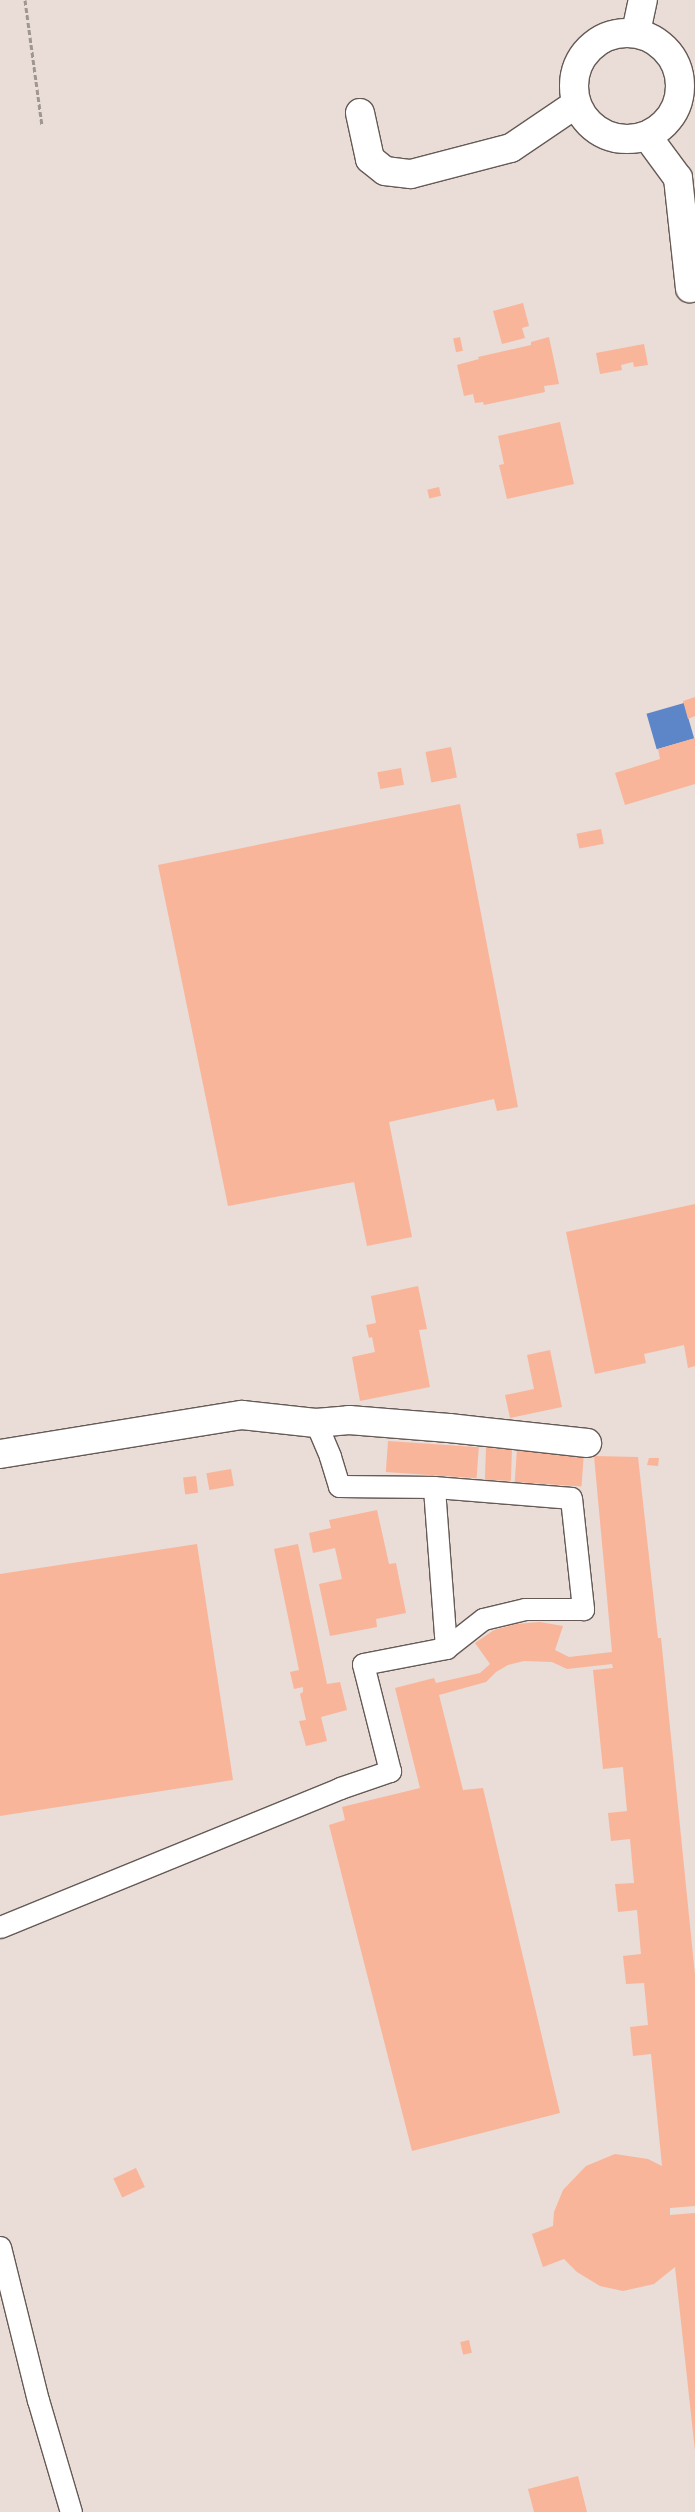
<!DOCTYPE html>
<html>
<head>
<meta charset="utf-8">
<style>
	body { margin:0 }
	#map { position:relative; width:695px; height:2512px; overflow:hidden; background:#eadcd6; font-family:"Roboto Condensed",sans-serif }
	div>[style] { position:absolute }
	.water>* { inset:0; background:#5c86c7; transform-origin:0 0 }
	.building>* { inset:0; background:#f9b599; transform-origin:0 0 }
	.path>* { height:3px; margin-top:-1.5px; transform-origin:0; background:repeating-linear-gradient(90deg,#a09691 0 5px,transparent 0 7.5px) }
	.roads { filter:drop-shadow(1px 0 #655a55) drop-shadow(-1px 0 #655a55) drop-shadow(0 1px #655a55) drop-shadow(0 -1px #655a55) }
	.service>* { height:21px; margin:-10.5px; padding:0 10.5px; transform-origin:10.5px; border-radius:10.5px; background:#fff }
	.minor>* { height:28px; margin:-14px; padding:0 14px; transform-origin:14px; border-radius:14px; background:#fff }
	.minor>.ring { margin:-14px; padding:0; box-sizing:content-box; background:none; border:28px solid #fff; border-radius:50% }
	span { translate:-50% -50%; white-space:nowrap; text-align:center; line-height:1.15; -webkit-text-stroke:5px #f7e9e3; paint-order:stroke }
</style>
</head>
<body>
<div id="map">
	<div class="water">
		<i style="left:684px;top:703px;width:37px;height:39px;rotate:74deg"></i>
	</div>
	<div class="building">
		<i style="clip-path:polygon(523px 303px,529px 326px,522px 328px,525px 338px,502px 344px,493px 311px)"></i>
		<i style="left:460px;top:337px;width:14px;height:7px;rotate:78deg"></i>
		<i style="clip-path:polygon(549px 337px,559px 384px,544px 386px,545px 392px,484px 405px,483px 402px,475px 403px,473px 394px,464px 396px,457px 365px,479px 359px,478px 357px,531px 345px,531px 342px)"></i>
		<i style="clip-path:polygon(644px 344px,648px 365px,634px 367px,633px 362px,621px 365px,622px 370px,600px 374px,596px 353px)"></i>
		<i style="clip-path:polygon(560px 422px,574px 484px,507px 499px,499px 465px,504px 464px,498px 436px)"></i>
		<i style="left:439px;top:487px;width:9px;height:12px;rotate:77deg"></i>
		<i style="clip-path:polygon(695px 697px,695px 716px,688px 719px,683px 701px)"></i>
		<i style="clip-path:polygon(695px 738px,695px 784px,625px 805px,615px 773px,660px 759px,658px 749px)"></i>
		<i style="left:451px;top:747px;width:31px;height:26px;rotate:79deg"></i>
		<i style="left:401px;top:768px;width:17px;height:24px;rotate:80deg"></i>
		<i style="clip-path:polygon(460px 804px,518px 1107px,497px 1111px,494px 1099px,389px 1122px,412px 1237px,367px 1246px,354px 1182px,228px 1206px,158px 865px)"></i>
		<i style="left:601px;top:829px;width:15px;height:25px;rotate:79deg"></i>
		<i style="clip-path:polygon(695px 1204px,695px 1366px,688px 1368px,684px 1345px,644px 1354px,646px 1363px,595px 1374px,566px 1232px)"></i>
		<i style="clip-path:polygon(418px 1286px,427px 1329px,419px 1330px,430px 1387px,360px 1401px,352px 1357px,375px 1352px,372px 1337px,369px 1338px,366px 1325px,376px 1323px,371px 1296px)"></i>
		<i style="clip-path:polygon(550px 1350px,562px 1407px,510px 1418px,505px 1395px,534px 1389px,527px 1355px)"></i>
		<i style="left:388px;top:1441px;width:91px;height:31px;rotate:4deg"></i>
		<i style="left:486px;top:1448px;width:26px;height:32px;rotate:2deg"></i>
		<i style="left:517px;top:1449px;width:67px;height:33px;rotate:4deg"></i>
		<i style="clip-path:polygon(594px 1456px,638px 1457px,658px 1638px,661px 1638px,695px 1975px,695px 2206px,670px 2208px,670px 2215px,695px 2213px,695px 2451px,675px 2267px,654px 2284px,623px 2291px,600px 2286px,577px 2272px,564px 2259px,543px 2267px,532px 2234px,553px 2226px,554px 2212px,563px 2190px,586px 2166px,615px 2154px,648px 2159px,662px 2166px,651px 2054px,633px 2056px,630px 2027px,648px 2025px,644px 1983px,626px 1984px,623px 1956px,641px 1954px,637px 1910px,618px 1912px,615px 1884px,634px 1883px,630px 1839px,611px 1841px,608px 1813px,627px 1811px,623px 1767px,603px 1769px,593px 1670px,613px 1668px,612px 1664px,567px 1669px,552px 1662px,524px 1661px,508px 1665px,496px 1672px,486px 1682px,439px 1695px,463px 1790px,483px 1788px,560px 2113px,412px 2151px,329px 1825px,345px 1820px,342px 1807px,420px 1788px,395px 1688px,434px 1678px,436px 1683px,480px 1673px,490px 1664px,475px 1643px,494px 1630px,516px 1624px,540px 1622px,563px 1626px,555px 1650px,569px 1657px,612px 1652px)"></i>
		<i style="clip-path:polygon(649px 1458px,659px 1458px,658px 1466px,647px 1465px)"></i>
		<i style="left:231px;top:1469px;width:17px;height:25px;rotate:80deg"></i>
		<i style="left:196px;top:1476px;width:17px;height:13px;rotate:83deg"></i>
		<i style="clip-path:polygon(377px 1510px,389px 1564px,396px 1563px,406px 1613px,376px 1619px,377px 1627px,330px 1636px,319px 1584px,342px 1579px,335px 1548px,313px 1553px,309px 1533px,331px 1528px,329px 1520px)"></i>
		<i style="clip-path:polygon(197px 1544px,233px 1780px,0 1816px,0 1574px)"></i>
		<i style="clip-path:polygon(298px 1544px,327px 1684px,340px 1682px,347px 1710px,321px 1717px,327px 1741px,306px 1746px,299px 1721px,306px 1720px,300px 1694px,303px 1692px,303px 1687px,294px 1689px,290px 1672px,299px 1670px,274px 1549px)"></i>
		<i style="left:136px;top:2168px;width:21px;height:25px;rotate:65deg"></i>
		<i style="left:469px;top:2340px;width:13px;height:9px;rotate:77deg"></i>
		<i style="clip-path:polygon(578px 2476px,587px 2512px,534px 2512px,528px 2489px)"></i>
	</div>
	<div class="path">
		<i style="left:25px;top:0;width:126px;rotate:82.3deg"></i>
	</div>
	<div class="roads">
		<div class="service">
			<i style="left:434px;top:1487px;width:137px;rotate:4.6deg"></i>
			<i style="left:571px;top:1498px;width:112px;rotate:83.8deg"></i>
			<i style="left:583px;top:1609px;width:58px;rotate:180deg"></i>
			<i style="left:525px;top:1609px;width:43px;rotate:166.6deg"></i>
			<i style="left:483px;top:1619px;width:47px;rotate:141.9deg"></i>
			<i style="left:0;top:1927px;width:367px;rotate:-22.2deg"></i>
			<i style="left:340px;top:1788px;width:53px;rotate:-18.8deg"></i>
			<i style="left:390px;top:1771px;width:110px;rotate:-104.2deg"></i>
			<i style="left:363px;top:1664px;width:85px;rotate:-10.9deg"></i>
			<i style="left:446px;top:1648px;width:161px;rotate:-94.3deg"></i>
			<i style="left:434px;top:1487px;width:95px;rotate:-179.4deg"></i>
			<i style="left:339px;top:1486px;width:31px;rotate:-107deg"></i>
			<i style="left:330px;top:1456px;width:36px;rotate:-113deg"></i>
			<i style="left:0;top:2247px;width:158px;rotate:76.1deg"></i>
			<i style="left:38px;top:2400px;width:117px;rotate:73.6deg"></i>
		</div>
		<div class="minor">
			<i style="left:636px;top:32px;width:33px;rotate:-78deg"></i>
			<i class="ring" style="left:574px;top:33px;width:78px;height:78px"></i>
			<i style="left:360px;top:113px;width:47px;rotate:77.7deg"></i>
			<i style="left:370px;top:159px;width:19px;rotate:39deg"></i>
			<i style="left:385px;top:171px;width:26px;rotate:7deg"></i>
			<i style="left:411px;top:174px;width:103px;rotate:-14.6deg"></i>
			<i style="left:511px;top:148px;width:78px;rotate:-34.1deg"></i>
			<i style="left:647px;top:136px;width:52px;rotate:53.6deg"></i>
			<i style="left:678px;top:178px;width:111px;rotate:83.8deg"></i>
			<i style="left:0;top:1454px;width:245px;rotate:-9.2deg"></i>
			<i style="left:242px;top:1415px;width:74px;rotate:6.2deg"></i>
			<i style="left:316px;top:1423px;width:33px;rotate:-5deg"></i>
			<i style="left:349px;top:1420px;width:100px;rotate:4.6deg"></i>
			<i style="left:449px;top:1428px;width:139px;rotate:6.2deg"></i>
		</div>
	</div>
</div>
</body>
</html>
